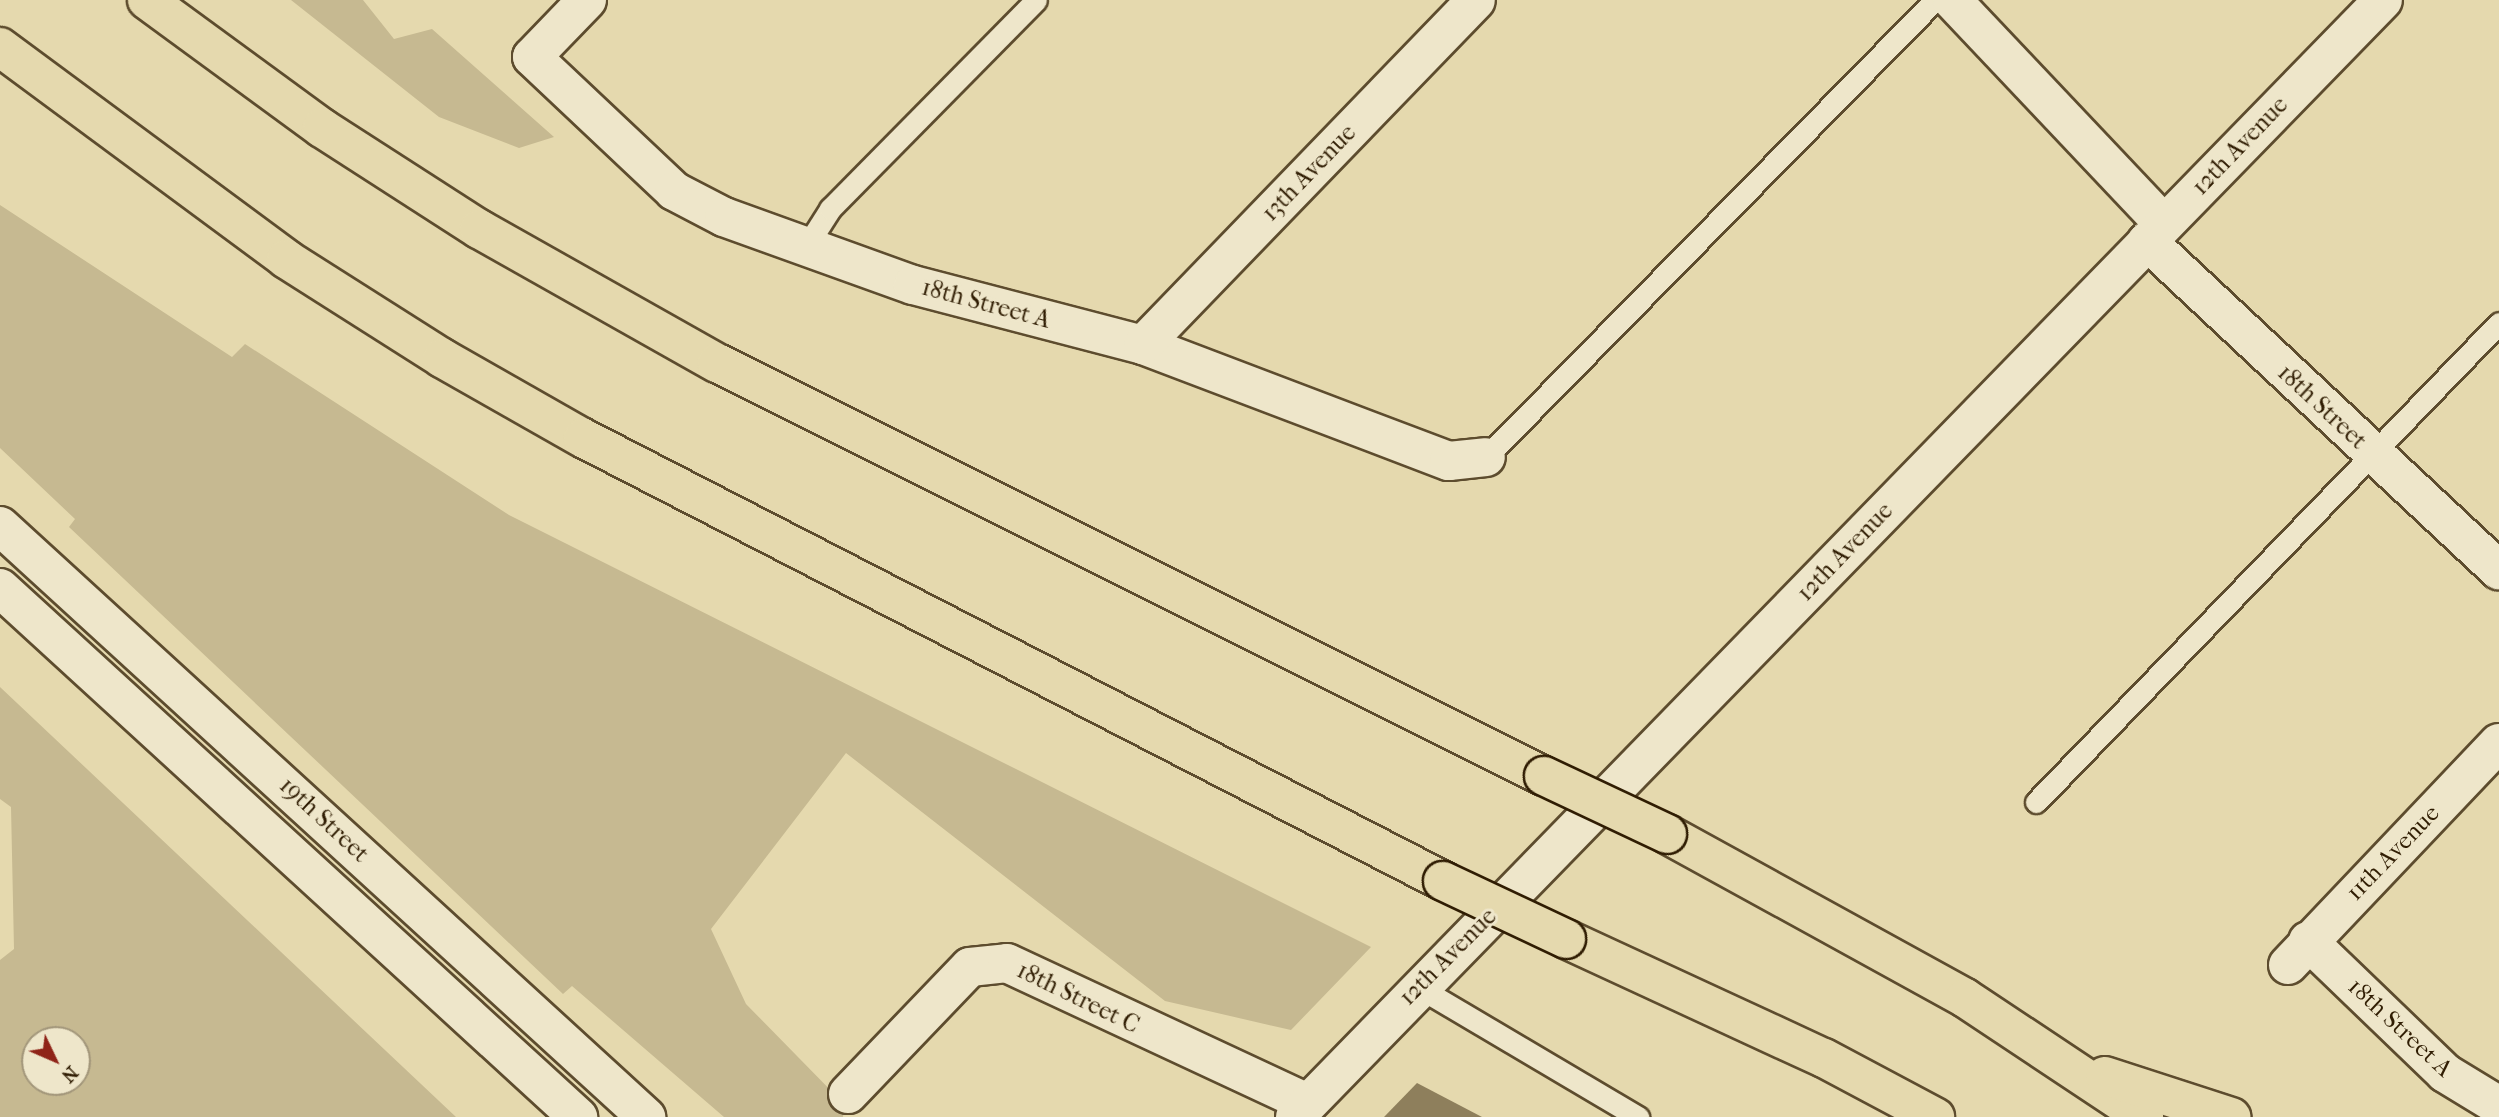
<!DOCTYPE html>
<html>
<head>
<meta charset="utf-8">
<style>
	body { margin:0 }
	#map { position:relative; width:2499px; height:1117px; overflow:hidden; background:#e5d9ae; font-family:"IM FELL French Canon",serif }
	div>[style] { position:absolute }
	.green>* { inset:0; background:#c6b991 }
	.building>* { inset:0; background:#8e7f5c }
	.roads { filter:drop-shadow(2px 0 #5d4c2e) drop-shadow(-2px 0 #5d4c2e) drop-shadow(0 2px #5d4c2e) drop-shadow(0 -2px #5d4c2e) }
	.lane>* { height:21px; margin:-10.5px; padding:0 10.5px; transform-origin:10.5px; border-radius:10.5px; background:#eee6ca }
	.street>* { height:38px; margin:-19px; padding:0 19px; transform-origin:19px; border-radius:19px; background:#eee6ca }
	.secondary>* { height:38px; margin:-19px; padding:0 19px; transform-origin:19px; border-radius:19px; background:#eee6ca }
	.highway>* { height:38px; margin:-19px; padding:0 19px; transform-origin:19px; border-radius:19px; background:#e5d9ae }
	.bridges { filter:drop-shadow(2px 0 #301d03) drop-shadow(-2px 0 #301d03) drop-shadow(0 2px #301d03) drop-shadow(0 -2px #301d03) }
	.highway-bridge>* { height:38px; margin:-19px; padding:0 19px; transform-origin:19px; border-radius:19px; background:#e5d9ae }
	span { translate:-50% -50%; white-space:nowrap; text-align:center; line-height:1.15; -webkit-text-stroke:6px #eee6ca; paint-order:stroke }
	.street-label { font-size:24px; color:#301d03 }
	.north { position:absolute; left:21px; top:1026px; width:70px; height:70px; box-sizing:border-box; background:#eee6ca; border:2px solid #a2967a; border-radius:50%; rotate:134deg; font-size:19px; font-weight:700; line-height:28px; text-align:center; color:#301d03 }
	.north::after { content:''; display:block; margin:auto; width:24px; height:32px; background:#8f2418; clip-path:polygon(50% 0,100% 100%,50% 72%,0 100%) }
</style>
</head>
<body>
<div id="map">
	<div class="green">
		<i style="clip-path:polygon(291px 0,363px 0,394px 39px,432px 29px,554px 137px,519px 148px,439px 117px)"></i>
		<i style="clip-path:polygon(0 205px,232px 357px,245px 344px,509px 515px,1371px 947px,1291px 1030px,1165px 1001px,846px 753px,711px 929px,746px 1004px,844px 1104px,843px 1117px,724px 1117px,572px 986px,563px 994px,69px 527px,75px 519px,0 448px)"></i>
		<i style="clip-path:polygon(evenodd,0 687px,456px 1117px,0 1117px,0 960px,14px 949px,11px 807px,0 799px,0 687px,35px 1040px,77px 1040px,77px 1082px,35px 1082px,35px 1040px)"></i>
	</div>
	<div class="building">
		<i style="clip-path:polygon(1417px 1083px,1482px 1117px,1384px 1117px)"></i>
	</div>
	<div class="roads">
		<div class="lane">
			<i style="left:804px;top:250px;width:49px;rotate:-57.6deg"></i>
			<i style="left:830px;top:209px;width:293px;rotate:-45.4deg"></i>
			<i style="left:1486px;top:457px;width:641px;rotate:-45.51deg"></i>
			<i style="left:2036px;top:802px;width:666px;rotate:-45.97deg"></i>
			<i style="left:1418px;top:987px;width:256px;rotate:30.6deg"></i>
		</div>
		<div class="street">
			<i style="left:587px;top:0;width:79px;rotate:134deg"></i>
			<i style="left:532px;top:57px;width:195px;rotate:43.3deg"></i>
			<i style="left:674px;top:191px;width:56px;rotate:27.5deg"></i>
			<i style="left:724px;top:217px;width:201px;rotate:19.8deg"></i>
			<i style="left:913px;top:285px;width:238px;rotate:14.6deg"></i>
			<i style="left:1143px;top:345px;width:327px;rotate:20.8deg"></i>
			<i style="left:1449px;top:461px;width:37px;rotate:-6deg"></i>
			<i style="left:1952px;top:0;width:308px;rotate:46.6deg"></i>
			<i style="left:2147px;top:241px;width:482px;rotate:43.1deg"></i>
			<i style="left:1143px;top:345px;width:479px;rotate:-46deg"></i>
			<i style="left:2308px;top:941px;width:190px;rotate:43.9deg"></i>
			<i style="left:2445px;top:1073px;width:63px;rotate:31.4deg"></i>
			<i style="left:2288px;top:965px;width:306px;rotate:-46.5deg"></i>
			<i style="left:848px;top:1094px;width:176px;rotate:-46.2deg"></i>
			<i style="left:970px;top:967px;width:37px;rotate:-6deg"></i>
			<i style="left:1007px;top:963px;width:329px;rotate:25deg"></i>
		</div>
		<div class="secondary">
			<i style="left:0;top:526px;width:876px;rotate:42.45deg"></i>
			<i style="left:0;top:588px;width:784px;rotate:42.47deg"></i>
			<i style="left:1295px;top:1117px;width:1559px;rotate:-45.75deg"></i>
		</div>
		<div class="highway">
			<i style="left:147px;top:0;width:217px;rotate:36.2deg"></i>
			<i style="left:322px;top:128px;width:187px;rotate:32.8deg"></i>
			<i style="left:479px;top:229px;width:273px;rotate:29.4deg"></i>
			<i style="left:717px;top:363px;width:924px;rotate:26.54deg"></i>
			<i style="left:0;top:47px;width:356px;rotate:36.5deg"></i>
			<i style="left:286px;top:259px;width:185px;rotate:32.4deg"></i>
			<i style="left:442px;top:358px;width:162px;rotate:29.6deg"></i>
			<i style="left:583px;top:438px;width:967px;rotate:27.25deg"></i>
			<i style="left:1667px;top:834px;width:340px;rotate:28.8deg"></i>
			<i style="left:1965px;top:998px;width:215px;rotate:33.6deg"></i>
			<i style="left:1566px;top:939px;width:284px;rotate:24.8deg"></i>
			<i style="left:1824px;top:1058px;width:126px;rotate:28deg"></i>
			<i style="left:2105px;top:1076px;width:133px;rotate:18deg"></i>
		</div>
	</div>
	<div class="bridges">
		<div class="highway-bridge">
			<i style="left:1544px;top:776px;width:136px;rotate:25.2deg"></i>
			<i style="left:1443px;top:881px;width:136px;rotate:25.2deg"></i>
		</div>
	</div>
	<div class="street-label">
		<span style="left:2240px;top:146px;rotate:-46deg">12th Avenue</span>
		<span style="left:1309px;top:173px;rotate:-46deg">13th Avenue</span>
		<span style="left:986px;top:304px;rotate:15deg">18th Street A</span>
		<span style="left:2322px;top:407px;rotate:43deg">18th Street</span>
		<span style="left:1845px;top:552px;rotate:-46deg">12th Avenue</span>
		<span style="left:324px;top:820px;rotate:43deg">19th Street</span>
		<span style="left:2393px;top:853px;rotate:-46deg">11th Avenue</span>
		<span style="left:1448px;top:957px;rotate:-45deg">12th Avenue</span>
		<span style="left:1078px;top:998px;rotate:26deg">18th Street C</span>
		<span style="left:2400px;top:1028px;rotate:43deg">18th Street A</span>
	</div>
	<div class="north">N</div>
</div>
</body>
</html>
